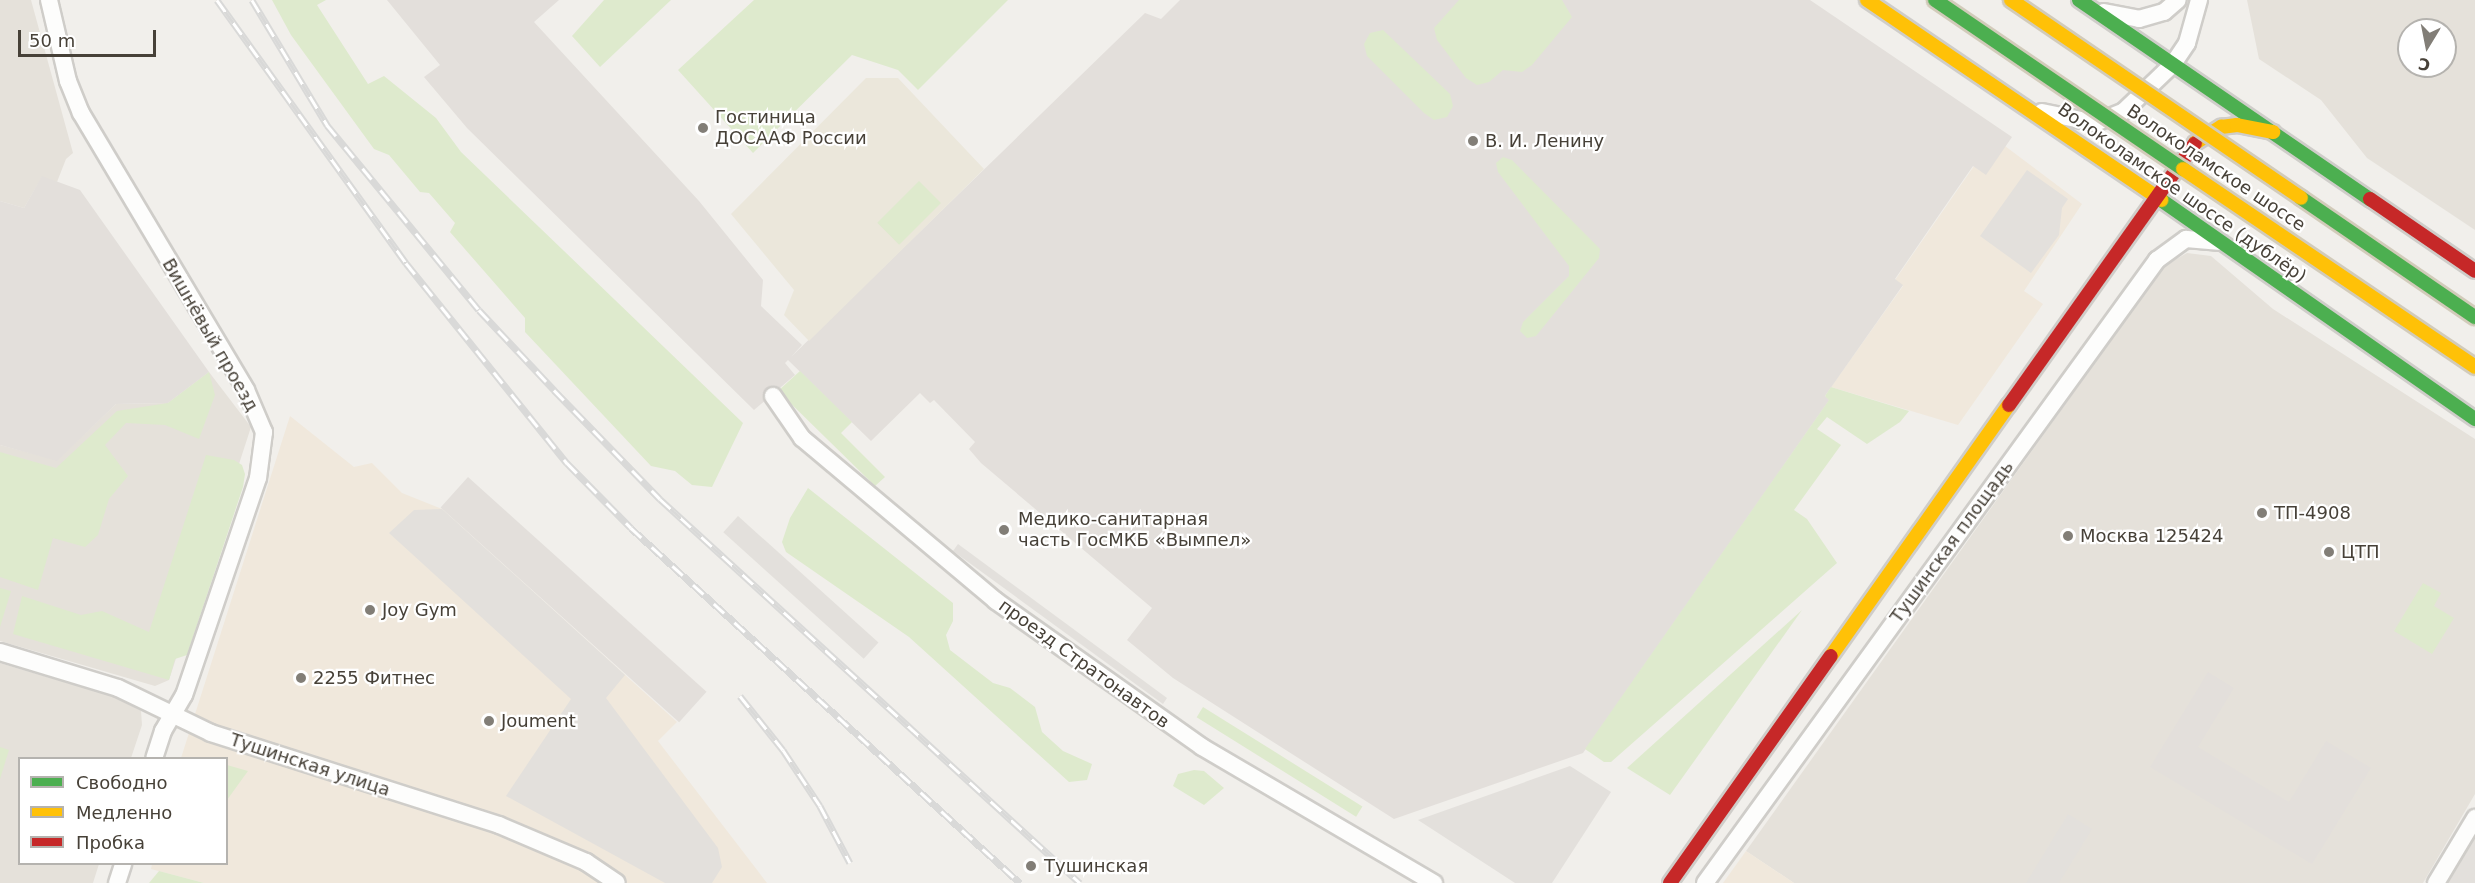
<!DOCTYPE html>
<html>
<head>
<meta charset="utf-8">
<style>
	body { margin:0 }
	#map { position:relative; width:2475px; height:883px; overflow:hidden; background:#f1efeb; font-family:"DejaVu Sans",sans-serif }
	div>[style] { position:absolute }
	.residential>* { inset:0; background:#e5e1da }
	.commercial>* { inset:0; background:#f0e8dc }
	.industrial>* { inset:0; background:#e3dfdb; transform-origin:0 0 }
	.education>* { inset:0; background:#ebe7db }
	.green>* { inset:0; background:#deeacd; transform-origin:0 0 }
	.parking>* { inset:0; background:#e3e0dc; transform-origin:0 0 }
	.roads { filter:drop-shadow(2px 0 #cfcdc9) drop-shadow(-2px 0 #cfcdc9) drop-shadow(0 2px #cfcdc9) drop-shadow(0 -2px #cfcdc9) }
	.street>* { height:16px; margin:-8px; padding:0 8px; transform-origin:8px; border-radius:8px; background:#fdfdfc }
	.fast>* { height:14px; margin:-7px; padding:0 7px; transform-origin:7px; border-radius:7px; background:#4caf50 }
	.slow>* { height:14px; margin:-7px; padding:0 7px; transform-origin:7px; border-radius:7px; background:#ffc107 }
	.jam>* { height:14px; margin:-7px; padding:0 7px; transform-origin:7px; border-radius:7px; background:#c62828 }
	.rail>* { height:7px; margin-top:-3.5px; transform-origin:0; background:repeating-linear-gradient(90deg,#fff 0 14px,#d9d9d8 0 28px); box-sizing:border-box; border-block:2px solid #d9d9d8 }
	.bridges { filter:drop-shadow(2px 0 #d2cbba) drop-shadow(-2px 0 #d2cbba) drop-shadow(0 2px #d2cbba) drop-shadow(0 -2px #d2cbba) }
	.fast-bridge>* { height:14px; margin:-7px; padding:0 7px; transform-origin:7px; border-radius:7px; background:#4caf50 }
	.slow-bridge>* { height:14px; margin:-7px; padding:0 7px; transform-origin:7px; border-radius:7px; background:#ffc107 }
	.dots>* { width:16px; height:16px; translate:-50% -50%; box-sizing:border-box; border:3px solid #fff; border-radius:50% }
	span { translate:-50% -50%; white-space:nowrap; text-align:center; line-height:1.15; -webkit-text-stroke:4.5px #fff; paint-order:stroke }
	.poi-label { font-size:18px; color:#474138 }
	.left { translate:0 -50%; text-align:left }
	.street-label { font-size:18px; color:#474138 }
	.legend { position:absolute; left:18px; top:757px; width:210px; height:108px; box-sizing:border-box; background:#fff; border:2px solid #b5b3af; margin:0; padding:8px 10px; list-style:none; font-size:18px; color:#474138 }
	.legend li { display:flex; align-items:center; gap:12px; height:30px }
	.legend b { width:30px; border:2px solid #b5b3af }
	.north { position:absolute; left:2397px; top:18px; width:60px; height:60px; box-sizing:border-box; background:#fff; border:2px solid #b5b3af; border-radius:50%; rotate:190deg; font-size:16px; font-weight:700; line-height:24px; text-align:center; color:#474138 }
	.north::after { content:''; display:block; margin:auto; width:21px; height:27px; background:#827e77; clip-path:polygon(50% 0,100% 100%,50% 72%,0 100%) }
	.scale { position:absolute; left:18px; top:30px; width:138px; height:27px; box-sizing:border-box; border:3px solid #474138; border-top:0; padding-left:8px; font-size:18px; line-height:21px; white-space:nowrap; color:#474138; -webkit-text-stroke:4px #fff; paint-order:stroke }
</style>
</head>
<body>
<div id="map">
	<div class="residential">
		<i style="clip-path:polygon(0 0,31px 0,73px 153px,66px 159px,57px 182px,42px 177px,24px 208px,0 201px)"></i>
		<i style="clip-path:polygon(evenodd,2247px 0,2475px 0,2475px 230px,2367px 158px,2321px 100px,2259px 59px,2247px 0,2409px 30px,2445px 30px,2445px 66px,2409px 66px,2409px 30px)"></i>
		<i style="clip-path:polygon(2187px 253px,2211px 256px,2273px 309px,2475px 439px,2475px 794px,2423px 883px,1794px 883px,1746px 851px,2164px 266px)"></i>
		<i style="clip-path:polygon(209px 372px,251px 427px,169px 680px,155px 686px,0 641px,0 445px,57px 460px,116px 404px,168px 403px)"></i>
		<i style="clip-path:polygon(0 663px,114px 697px,141px 711px,142px 725px,131px 758px,20px 758px,20px 864px,99px 864px,93px 883px,0 883px)"></i>
	</div>
	<div class="commercial">
		<i style="clip-path:polygon(2005px 146px,2082px 204px,2024px 291px,2043px 304px,1958px 425px,1831px 387px,1903px 286px,1895px 280px,1974px 166px,1986px 174px)"></i>
		<i style="clip-path:polygon(290px 416px,354px 467px,372px 463px,402px 493px,442px 509px,677px 722px,658px 741px,767px 883px,204px 883px,151px 869px,152px 864px,226px 864px,226px 758px,181px 758px)"></i>
		<i style="clip-path:polygon(1746px 851px,1794px 883px,1723px 883px)"></i>
	</div>
	<div class="industrial">
		<i style="clip-path:polygon(387px 0,559px 0,534px 22px,699px 201px,763px 280px,761px 306px,802px 345px,791px 357px,1145px 13px,1161px 19px,1180px 0,1810px 0,2012px 137px,1986px 175px,1973px 166px,1941px 212px,1895px 279px,1903px 285px,1825px 396px,1830px 399px,1583px 753px,1394px 819px,1173px 678px,1127px 640px,1152px 608px,981px 463px,969px 449px,975px 442px,934px 400px,930px 403px,920px 393px,871px 441px,788px 360px,785px 363px,795px 375px,754px 410px,467px 128px,424px 77px,440px 65px)"></i>
		<i style="clip-path:polygon(42px 176px,80px 190px,209px 372px,168px 403px,116px 404px,57px 461px,0 445px,0 201px,24px 208px)"></i>
		<i style="left:468px;top:477px;width:321px;height:41px;rotate:42deg"></i>
		<i style="clip-path:polygon(2208px 672px,2234px 688px,2198px 747px,2289px 802px,2326px 741px,2371px 768px,2312px 864px,2150px 767px)"></i>
	</div>
	<div class="education">
		<i style="clip-path:polygon(866px 78px,898px 78px,984px 169px,809px 341px,784px 315px,794px 290px,731px 214px)"></i>
	</div>
	<div class="green">
		<i style="clip-path:polygon(272px 0,326px 0,317px 5px,368px 84px,384px 76px,436px 118px,461px 152px,743px 423px,712px 487px,692px 485px,675px 471px,651px 466px,525px 332px,525px 318px,450px 232px,455px 223px,429px 193px,420px 192px,389px 155px,374px 149px,291px 35px)"></i>
		<i style="clip-path:polygon(604px 0,671px 0,600px 67px,572px 36px)"></i>
		<i style="clip-path:polygon(754px 0,1008px 0,918px 90px,898px 70px,852px 55px,753px 153px,678px 70px)"></i>
		<i style="clip-path:polygon(1459px 0,1562px 0,1572px 17px,1532px 65px,1522px 72px,1503px 70px,1489px 82px,1477px 85px,1466px 78px,1437px 40px,1434px 28px)"></i>
		<i style="clip-path:polygon(1383px 30px,1450px 94px,1453px 106px,1447px 117px,1434px 120px,1424px 113px,1367px 56px,1364px 44px,1370px 33px)"></i>
		<i style="clip-path:polygon(1503px 157px,1512px 160px,1600px 249px,1599px 258px,1536px 336px,1527px 338px,1520px 331px,1523px 322px,1569px 276px,1569px 266px,1498px 172px,1496px 163px)"></i>
		<i style="left:919px;top:181px;width:31px;height:59px;rotate:45deg"></i>
		<i style="clip-path:polygon(800px 371px,852px 422px,841px 433px,885px 477px,875px 486px,778px 391px)"></i>
		<i style="clip-path:polygon(209px 372px,215px 395px,199px 439px,165px 425px,126px 423px,105px 445px,128px 476px,109px 499px,98px 535px,85px 547px,53px 538px,38px 590px,0 577px,0 452px,56px 468px,117px 411px,168px 403px)"></i>
		<i style="clip-path:polygon(1831px 387px,1909px 411px,1900px 422px,1867px 444px,1827px 417px,1817px 429px,1841px 445px,1794px 510px,1807px 519px,1837px 563px,1611px 762px,1604px 762px,1585px 749px,1829px 400px,1825px 396px)"></i>
		<i style="clip-path:polygon(206px 455px,234px 460px,242px 465px,245px 474px,243px 487px,187px 655px,175px 659px,169px 680px,13px 634px,22px 596px,81px 615px,102px 611px,149px 632px)"></i>
		<i style="clip-path:polygon(808px 488px,953px 603px,953px 621px,946px 635px,950px 650px,993px 683px,1010px 688px,1035px 707px,1042px 732px,1063px 751px,1092px 764px,1087px 780px,1069px 782px,909px 637px,786px 552px,782px 542px,790px 518px)"></i>
		<i style="clip-path:polygon(2423px 583px,2441px 593px,2434px 606px,2454px 618px,2432px 654px,2394px 631px)"></i>
		<i style="clip-path:polygon(0 588px,11px 591px,0 627px)"></i>
		<i style="clip-path:polygon(1802px 610px,1670px 795px,1627px 768px)"></i>
		<i style="left:1203px;top:707px;width:188px;height:12px;rotate:32deg"></i>
		<i style="clip-path:polygon(0 747px,9px 750px,0 779px)"></i>
		<i style="clip-path:polygon(227px 765px,248px 771px,227px 800px,226px 765px)"></i>
		<i style="clip-path:polygon(1194px 770px,1204px 771px,1224px 788px,1204px 805px,1173px 786px,1178px 774px)"></i>
		<i style="clip-path:polygon(159px 871px,204px 883px,149px 883px)"></i>
	</div>
	<div class="parking">
		<i style="clip-path:polygon(2027px 170px,2068px 199px,2062px 208px,2059px 235px,2031px 273px,1980px 236px)"></i>
		<i style="clip-path:polygon(442px 509px,625px 675px,606px 698px,718px 848px,722px 867px,712px 883px,665px 883px,506px 796px,571px 699px,389px 533px,414px 510px)"></i>
		<i style="left:738px;top:516px;width:189px;height:22px;rotate:42deg"></i>
		<i style="clip-path:polygon(958px 544px,1167px 698px,1163px 704px,953px 551px)"></i>
		<i style="clip-path:polygon(1570px 766px,1611px 792px,1552px 883px,1515px 883px,1418px 820px)"></i>
		<i style="clip-path:polygon(2068px 814px,2092px 829px,2059px 883px,2026px 883px)"></i>
		<i style="clip-path:polygon(2475px 834px,2475px 883px,2446px 883px)"></i>
	</div>
	<div class="roads">
		<div class="street">
			<i style="left:49px;top:0;width:83px;rotate:76.8deg"></i>
			<i style="left:68px;top:81px;width:35px;rotate:68deg"></i>
			<i style="left:81px;top:113px;width:322px;rotate:59.2deg"></i>
			<i style="left:246px;top:390px;width:46px;rotate:66.8deg"></i>
			<i style="left:264px;top:432px;width:46px;rotate:97.4deg"></i>
			<i style="left:258px;top:478px;width:229px;rotate:108.8deg"></i>
			<i style="left:184px;top:695px;width:42px;rotate:120.3deg"></i>
			<i style="left:163px;top:731px;width:28px;rotate:108deg"></i>
			<i style="left:2104px;top:12px;width:36px;rotate:11deg"></i>
			<i style="left:2139px;top:19px;width:26px;rotate:-16deg"></i>
			<i style="left:2164px;top:12px;width:18px;rotate:-41deg"></i>
			<i style="left:2042px;top:112px;width:54px;rotate:11.7deg"></i>
			<i style="left:2095px;top:123px;width:31px;rotate:-22deg"></i>
			<i style="left:2124px;top:111px;width:68px;rotate:-43.8deg"></i>
			<i style="left:2173px;top:64px;width:25px;rotate:-56deg"></i>
			<i style="left:2187px;top:43px;width:45px;rotate:-74.4deg"></i>
			<i style="left:773px;top:396px;width:51px;rotate:55.4deg"></i>
			<i style="left:802px;top:438px;width:253px;rotate:40deg"></i>
			<i style="left:996px;top:601px;width:252px;rotate:35.3deg"></i>
			<i style="left:1202px;top:747px;width:269px;rotate:30.4deg"></i>
			<i style="left:0;top:652px;width:123px;rotate:17deg"></i>
			<i style="left:118px;top:688px;width:103px;rotate:25.8deg"></i>
			<i style="left:211px;top:733px;width:302px;rotate:17.7deg"></i>
			<i style="left:499px;top:825px;width:95px;rotate:23deg"></i>
			<i style="left:586px;top:862px;width:37px;rotate:34deg"></i>
			<i style="left:117px;top:883px;width:20px;rotate:-72deg"></i>
			<i style="left:1705px;top:883px;width:770px;rotate:-54.04deg"></i>
			<i style="left:2157px;top:260px;width:36px;rotate:-36deg"></i>
			<i style="left:2186px;top:239px;width:32px;rotate:5deg"></i>
			<i style="left:2436px;top:883px;width:76px;rotate:-59deg"></i>
		</div>
		<div class="fast">
			<i style="left:2079px;top:0;width:353px;rotate:34.4deg"></i>
			<i style="left:2161px;top:200px;width:383px;rotate:34.9deg"></i>
		</div>
		<div class="slow">
			<i style="left:1867px;top:0;width:356px;rotate:34.2deg"></i>
			<i style="left:2195px;top:143px;width:31px;rotate:-32deg"></i>
			<i style="left:2221px;top:127px;width:16px;rotate:-7deg"></i>
			<i style="left:2237px;top:125px;width:37px;rotate:11deg"></i>
			<i style="left:1831px;top:656px;width:308px;rotate:-54.7deg"></i>
		</div>
		<div class="jam">
			<i style="left:2370px;top:199px;width:127px;rotate:34.4deg"></i>
			<i style="left:2009px;top:405px;width:321px;rotate:-54.6deg"></i>
			<i style="left:1670px;top:883px;width:278px;rotate:-54.7deg"></i>
		</div>
	</div>
	<div class="rail">
		<i style="left:217px;top:0;width:324px;rotate:54.3deg"></i>
		<i style="left:406px;top:263px;width:257px;rotate:51.2deg"></i>
		<i style="left:567px;top:463px;width:91px;rotate:45.4deg"></i>
		<i style="left:631px;top:528px;width:527px;rotate:42.38deg"></i>
		<i style="left:252px;top:0;width:146px;rotate:59deg"></i>
		<i style="left:327px;top:125px;width:239px;rotate:50.6deg"></i>
		<i style="left:479px;top:310px;width:110px;rotate:46.8deg"></i>
		<i style="left:554px;top:390px;width:152px;rotate:45.8deg"></i>
		<i style="left:660px;top:499px;width:569px;rotate:42.44deg"></i>
		<i style="left:740px;top:696px;width:69px;rotate:51.5deg"></i>
		<i style="left:783px;top:750px;width:67px;rotate:56.5deg"></i>
		<i style="left:820px;top:806px;width:64px;rotate:62.2deg"></i>
	</div>
	<div class="bridges">
		<div class="fast-bridge">
			<i style="left:1935px;top:0;width:300px;rotate:34.3deg"></i>
			<i style="left:2301px;top:198px;width:211px;rotate:34.4deg"></i>
		</div>
		<div class="slow-bridge">
			<i style="left:2011px;top:0;width:351px;rotate:34.3deg"></i>
			<i style="left:2183px;top:169px;width:353px;rotate:34.1deg"></i>
		</div>
	</div>
	<div class="dots">
		<i style="left:703px;top:128px;background:#827e77"></i>
		<i style="left:1473px;top:141px;background:#827e77"></i>
		<i style="left:2262px;top:513px;background:#827e77"></i>
		<i style="left:1004px;top:530px;background:#827e77"></i>
		<i style="left:2068px;top:536px;background:#827e77"></i>
		<i style="left:2329px;top:552px;background:#827e77"></i>
		<i style="left:370px;top:610px;background:#827e77"></i>
		<i style="left:301px;top:678px;background:#827e77"></i>
		<i style="left:489px;top:721px;background:#827e77"></i>
		<i style="left:1031px;top:866px;background:#827e77"></i>
	</div>
	<div class="poi-label">
		<span class="left" style="left:715px;top:128px">Гостиница<br>ДОСААФ России</span>
		<span class="left" style="left:1485px;top:141px">В. И. Ленину</span>
		<span class="left" style="left:2274px;top:513px">ТП-4908</span>
		<span class="left" style="left:1018px;top:530px">Медико-санитарная<br>часть ГосМКБ «Вымпел»</span>
		<span class="left" style="left:2080px;top:536px">Москва 125424</span>
		<span class="left" style="left:2341px;top:552px">ЦТП</span>
		<span class="left" style="left:382px;top:610px">Joy Gym</span>
		<span class="left" style="left:313px;top:678px">2255 Фитнес</span>
		<span class="left" style="left:501px;top:721px">Joument</span>
		<span class="left" style="left:1044px;top:866px">Тушинская</span>
	</div>
	<div class="street-label">
		<span style="left:2216px;top:168px;rotate:34deg">Волоколамское шоссе</span>
		<span style="left:2182px;top:193px;rotate:35deg">Волоколамское шоссе (дублёр)</span>
		<span style="left:210px;top:335px;rotate:60deg">Вишнёвый проезд</span>
		<span style="left:1952px;top:542px;rotate:-54deg">Тушинская площадь</span>
		<span style="left:1084px;top:664px;rotate:36deg">проезд Стратонавтов</span>
		<span style="left:310px;top:765px;rotate:18deg">Тушинская улица</span>
	</div>
	<ul class="legend">
	<li><b style="height:8px;background:#4caf50"></b>Свободно</li>
	<li><b style="height:8px;background:#ffc107"></b>Медленно</li>
	<li><b style="height:8px;background:#c62828"></b>Пробка</li>
	</ul>
	<div class="north">С</div>
	<div class="scale">50 m</div>
</div>
</body>
</html>
